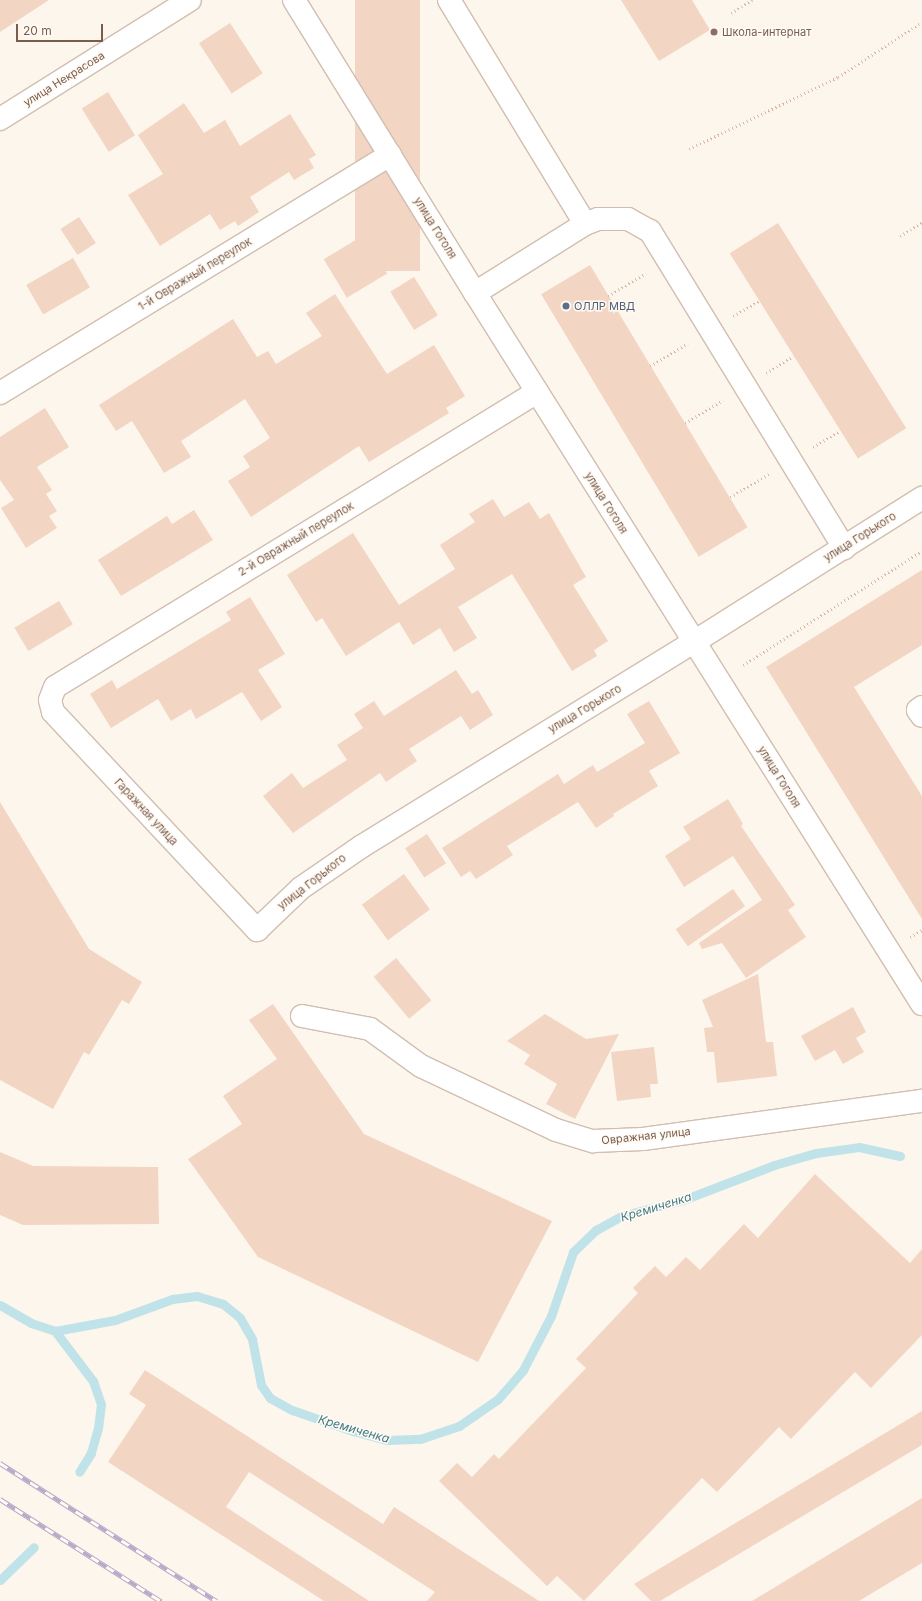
<!DOCTYPE html>
<html>
<head>
<meta charset="utf-8">
<style>
	body { margin:0 }
	#map { position:relative; width:922px; height:1601px; overflow:hidden; background:#fdf6ec; font-family:Inter,sans-serif }
	div>[style] { position:absolute }
	.stream>* { height:9px; margin:-4.5px; padding:0 4.5px; transform-origin:4.5px; border-radius:4.5px; background:#bfe3e8 }
	.building>* { inset:0; background:#f3d5c3; transform-origin:0 0 }
	.path>* { height:2.5px; margin-top:-1.25px; transform-origin:0; background:repeating-linear-gradient(90deg,#d9b8a5 0 1px,transparent 0 4px) }
	.roads { filter:drop-shadow(1px 0 #d1beb0) drop-shadow(-1px 0 #d1beb0) drop-shadow(0 1px #d1beb0) drop-shadow(0 -1px #d1beb0) }
	.minor>* { height:22px; margin:-11px; padding:0 11px; transform-origin:11px; border-radius:11px; background:#fff }
	.rail>* { height:4.5px; margin-top:-2.25px; transform-origin:0; background:repeating-linear-gradient(90deg,#fffaf3 0 9px,#b9a8c9 0 18px); box-sizing:border-box; border-block:1px solid #b9a8c9 }
	.dots>* { width:11px; height:11px; translate:-50% -50%; box-sizing:border-box; border:2px solid #fffaf3; border-radius:50% }
	span { translate:-50% -50%; white-space:nowrap; text-align:center; line-height:1.15; -webkit-text-stroke:3px #fffaf3; paint-order:stroke }
	.education-label { font-size:11px; color:#785e54 }
	.left { translate:0 -50%; text-align:left }
	.street-label { font-size:11px; color:#7a5c4d }
	.service-label { font-size:11px; color:#4e5e75 }
	.water-label { font-size:12px; color:#437c86; font-style:italic }
	.scale { position:absolute; left:16px; top:24px; width:87px; height:18px; box-sizing:border-box; border:2px solid #7a5c4d; border-top:0; padding-left:5px; font-size:12px; line-height:14px; white-space:nowrap; color:#7a5c4d; -webkit-text-stroke:3px #fffaf3; paint-order:stroke }
</style>
</head>
<body>
<div id="map">
	<div class="stream">
		<i style="left:0;top:1305px;width:36px;rotate:30deg"></i>
		<i style="left:31px;top:1323px;width:25px;rotate:18deg"></i>
		<i style="left:55px;top:1331px;width:61px;rotate:-10.4deg"></i>
		<i style="left:115px;top:1320px;width:61px;rotate:-20.2deg"></i>
		<i style="left:172px;top:1299px;width:25px;rotate:-7deg"></i>
		<i style="left:197px;top:1296px;width:27px;rotate:17deg"></i>
		<i style="left:223px;top:1304px;width:22px;rotate:39deg"></i>
		<i style="left:240px;top:1318px;width:24px;rotate:60deg"></i>
		<i style="left:252px;top:1339px;width:47px;rotate:78.9deg"></i>
		<i style="left:261px;top:1385px;width:16px;rotate:55deg"></i>
		<i style="left:270px;top:1398px;width:25px;rotate:29deg"></i>
		<i style="left:292px;top:1410px;width:65px;rotate:19deg"></i>
		<i style="left:353px;top:1431px;width:35px;rotate:15deg"></i>
		<i style="left:387px;top:1440px;width:33px;rotate:-2deg"></i>
		<i style="left:420px;top:1439px;width:41px;rotate:-18.4deg"></i>
		<i style="left:459px;top:1426px;width:47px;rotate:-34.7deg"></i>
		<i style="left:498px;top:1399px;width:38px;rotate:-49deg"></i>
		<i style="left:523px;top:1370px;width:61px;rotate:-62.6deg"></i>
		<i style="left:551px;top:1316px;width:68px;rotate:-71deg"></i>
		<i style="left:573px;top:1252px;width:32px;rotate:-44deg"></i>
		<i style="left:596px;top:1230px;width:29px;rotate:-29deg"></i>
		<i style="left:621px;top:1216px;width:64px;rotate:-14.5deg"></i>
		<i style="left:683px;top:1200px;width:97px;rotate:-21deg"></i>
		<i style="left:774px;top:1165px;width:44px;rotate:-15.9deg"></i>
		<i style="left:816px;top:1153px;width:43px;rotate:-7.9deg"></i>
		<i style="left:859px;top:1147px;width:42px;rotate:12.4deg"></i>
		<i style="left:55px;top:1331px;width:63px;rotate:52.8deg"></i>
		<i style="left:93px;top:1381px;width:24px;rotate:71deg"></i>
		<i style="left:101px;top:1404px;width:24px;rotate:97deg"></i>
		<i style="left:98px;top:1428px;width:26px;rotate:106deg"></i>
		<i style="left:91px;top:1453px;width:22px;rotate:122deg"></i>
		<i style="left:0;top:1580px;width:47px;rotate:-44.1deg"></i>
	</div>
	<div class="building">
		<i style="clip-path:polygon(0 0,49px 0,0 32px)"></i>
		<i style="left:355px;top:0;width:65px;height:271px"></i>
		<i style="clip-path:polygon(621px 0,692px 0,710px 30px,659px 61px)"></i>
		<i style="left:230px;top:23px;width:60px;height:37px;rotate:57deg"></i>
		<i style="left:108px;top:92px;width:51px;height:31px;rotate:58deg"></i>
		<i style="clip-path:polygon(184px 103px,204px 133px,225px 120px,240px 146px,290px 114px,316px 155px,309px 159px,314px 168px,294px 180px,289px 172px,250px 197px,259px 212px,238px 226px,235px 221px,220px 230px,210px 214px,160px 246px,128px 195px,163px 174px,138px 135px)"></i>
		<i style="left:79px;top:217px;width:31px;height:22px;rotate:57deg"></i>
		<i style="left:778px;top:223px;width:242px;height:57px;rotate:58deg"></i>
		<i style="left:364px;top:235px;width:45px;height:47px;rotate:59deg"></i>
		<i style="left:73px;top:258px;width:34px;height:54px;rotate:60deg"></i>
		<i style="left:590px;top:265px;width:306px;height:57px;rotate:59deg"></i>
		<i style="left:414px;top:277px;width:45px;height:28px;rotate:58deg"></i>
		<i style="clip-path:polygon(335px 294px,387px 374px,434px 345px,465px 396px,446px 408px,449px 413px,369px 462px,359px 446px,251px 517px,228px 481px,250px 467px,243px 456px,270px 438px,245px 399px,181px 441px,191px 457px,164px 473px,132px 421px,116px 431px,99px 405px,233px 319px,257px 357px,268px 351px,276px 364px,322px 336px,306px 313px)"></i>
		<i style="clip-path:polygon(45px 408px,69px 447px,37px 467px,52px 490px,46px 494px,57px 511px,49px 516px,57px 528px,26px 548px,1px 508px,14px 500px,0 480px,0 437px)"></i>
		<i style="clip-path:polygon(493px 499px,504px 517px,529px 502px,540px 519px,549px 513px,586px 577px,573px 585px,608px 641px,594px 650px,597px 656px,572px 671px,512px 574px,458px 607px,477px 638px,454px 652px,440px 628px,413px 645px,399px 622px,346px 656px,322px 618px,316px 622px,287px 575px,353px 533px,399px 605px,455px 569px,440px 545px,475px 522px,469px 514px)"></i>
		<i style="clip-path:polygon(194px 510px,213px 540px,121px 596px,98px 560px,167px 516px,172px 524px)"></i>
		<i style="clip-path:polygon(922px 570px,922px 645px,854px 687px,922px 796px,922px 919px,766px 667px)"></i>
		<i style="clip-path:polygon(250px 597px,285px 654px,258px 670px,282px 707px,261px 721px,242px 692px,196px 719px,191px 709px,171px 721px,158px 699px,111px 728px,90px 694px,112px 680px,117px 689px,231px 620px,226px 612px)"></i>
		<i style="left:59px;top:601px;width:27px;height:52px;rotate:59deg"></i>
		<i style="clip-path:polygon(456px 670px,472px 694px,478px 690px,493px 715px,470px 730px,461px 716px,409px 749px,417px 761px,386px 782px,380px 773px,293px 833px,263px 796px,292px 773px,303px 788px,347px 760px,337px 745px,363px 728px,354px 714px,374px 701px,384px 716px)"></i>
		<i style="clip-path:polygon(649px 701px,680px 753px,649px 771px,658px 786px,613px 814px,614px 816px,596px 828px,578px 802px,507px 846px,513px 855px,476px 879px,470px 871px,461px 877px,442px 848px,558px 774px,564px 784px,593px 765px,597px 772px,645px 743px,627px 714px)"></i>
		<i style="clip-path:polygon(728px 799px,743px 824px,741px 826px,795px 905px,788px 910px,806px 937px,746px 978px,722px 943px,702px 949px,699px 943px,762px 900px,733px 856px,684px 887px,665px 856px,691px 839px,683px 827px)"></i>
		<i style="clip-path:polygon(0 802px,89px 949px,142px 982px,129px 1004px,122px 1000px,89px 1055px,84px 1052px,53px 1109px,0 1080px)"></i>
		<i style="left:427px;top:834px;width:35px;height:26px;rotate:57deg"></i>
		<i style="left:404px;top:874px;width:44px;height:52px;rotate:54deg"></i>
		<i style="left:733px;top:889px;width:21px;height:70px;rotate:55deg"></i>
		<i style="left:396px;top:958px;width:55px;height:29px;rotate:50deg"></i>
		<i style="clip-path:polygon(758px 974px,766px 1042px,773px 1042px,777px 1076px,717px 1083px,714px 1052px,707px 1052px,704px 1028px,713px 1027px,702px 1000px)"></i>
		<i style="clip-path:polygon(273px 1004px,364px 1134px,552px 1221px,478px 1362px,258px 1257px,188px 1159px,242px 1124px,223px 1096px,277px 1059px,249px 1020px)"></i>
		<i style="clip-path:polygon(853px 1007px,866px 1032px,856px 1038px,864px 1052px,843px 1064px,835px 1050px,815px 1061px,801px 1036px)"></i>
		<i style="clip-path:polygon(545px 1014px,586px 1039px,619px 1034px,575px 1119px,546px 1104px,557px 1084px,524px 1064px,530px 1055px,507px 1041px)"></i>
		<i style="clip-path:polygon(654px 1047px,658px 1084px,650px 1084px,651px 1097px,617px 1101px,611px 1052px)"></i>
		<i style="clip-path:polygon(0 1152px,33px 1166px,158px 1167px,159px 1224px,23px 1225px,0 1215px)"></i>
		<i style="clip-path:polygon(815px 1174px,910px 1263px,922px 1249px,922px 1335px,871px 1388px,855px 1372px,791px 1439px,779px 1427px,717px 1492px,702px 1478px,584px 1601px,557px 1576px,547px 1586px,439px 1481px,457px 1463px,472px 1477px,494px 1454px,499px 1459px,586px 1368px,576px 1359px,638px 1293px,633px 1288px,655px 1266px,666px 1277px,686px 1257px,700px 1270px,744px 1224px,758px 1238px)"></i>
		<i style="clip-path:polygon(145px 1370px,383px 1524px,394px 1507px,539px 1601px,427px 1601px,435px 1592px,249px 1472px,226px 1507px,369px 1601px,324px 1601px,108px 1462px,146px 1405px,129px 1394px)"></i>
		<i style="clip-path:polygon(922px 1411px,922px 1445px,660px 1601px,651px 1601px,634px 1584px)"></i>
		<i style="clip-path:polygon(922px 1498px,922px 1563px,859px 1601px,752px 1601px)"></i>
	</div>
	<div class="path">
		<i style="left:731px;top:13px;width:25px;rotate:-32deg"></i>
		<i style="left:689px;top:149px;width:165px;rotate:-25.8deg"></i>
		<i style="left:838px;top:77px;width:100px;rotate:-33.2deg"></i>
		<i style="left:900px;top:236px;width:26px;rotate:-32deg"></i>
		<i style="left:608px;top:296px;width:44px;rotate:-31.2deg"></i>
		<i style="left:733px;top:316px;width:30px;rotate:-30deg"></i>
		<i style="left:650px;top:366px;width:44px;rotate:-31.2deg"></i>
		<i style="left:766px;top:373px;width:32px;rotate:-32deg"></i>
		<i style="left:685px;top:423px;width:44px;rotate:-31.2deg"></i>
		<i style="left:813px;top:447px;width:31px;rotate:-31deg"></i>
		<i style="left:730px;top:497px;width:45px;rotate:-30.5deg"></i>
		<i style="left:743px;top:665px;width:212px;rotate:-32.5deg"></i>
		<i style="left:910px;top:937px;width:14px;rotate:-30deg"></i>
	</div>
	<div class="roads">
		<div class="minor">
			<i style="left:294px;top:0;width:344px;rotate:58.3deg"></i>
			<i style="left:475px;top:293px;width:840px;rotate:57.84deg"></i>
			<i style="left:449px;top:0;width:262px;rotate:58.7deg"></i>
			<i style="left:585px;top:224px;width:130px;rotate:147.9deg"></i>
			<i style="left:0;top:119px;width:224px;rotate:-32.1deg"></i>
			<i style="left:585px;top:224px;width:14px;rotate:-21deg"></i>
			<i style="left:598px;top:219px;width:30px"></i>
			<i style="left:628px;top:219px;width:25px;rotate:29deg"></i>
			<i style="left:650px;top:231px;width:372px;rotate:58.5deg"></i>
			<i style="left:537px;top:392px;width:565px;rotate:148.53deg"></i>
			<i style="left:55px;top:687px;width:14px;rotate:111deg"></i>
			<i style="left:50px;top:700px;width:12px;rotate:76deg"></i>
			<i style="left:53px;top:712px;width:299px;rotate:46.9deg"></i>
			<i style="left:257px;top:930px;width:61px;rotate:-43.7deg"></i>
			<i style="left:301px;top:888px;width:74px;rotate:-34.5deg"></i>
			<i style="left:362px;top:846px;width:390px;rotate:-31.6deg"></i>
			<i style="left:694px;top:642px;width:270px;rotate:-32.3deg"></i>
			<i style="left:0;top:393px;width:457px;rotate:-31.4deg"></i>
			<i style="left:922px;top:707px;width:5px;rotate:143deg"></i>
			<i style="left:918px;top:710px;width:7px;rotate:56deg"></i>
			<i style="left:302px;top:1016px;width:69px;rotate:10.8deg"></i>
			<i style="left:370px;top:1029px;width:63px;rotate:36deg"></i>
			<i style="left:421px;top:1066px;width:149px;rotate:25.4deg"></i>
			<i style="left:556px;top:1130px;width:39px;rotate:17deg"></i>
			<i style="left:593px;top:1141px;width:50px;rotate:-2.3deg"></i>
			<i style="left:643px;top:1139px;width:282px;rotate:-7.8deg"></i>
		</div>
	</div>
	<div class="rail">
		<i style="left:0;top:1463px;width:257px;rotate:32.5deg"></i>
		<i style="left:0;top:1499px;width:191px;rotate:32.4deg"></i>
	</div>
	<div class="dots">
		<i style="left:714px;top:32px;background:#8d6e63"></i>
		<i style="left:566px;top:306px;background:#5c6f8a"></i>
	</div>
	<div class="education-label">
		<span class="left" style="left:722px;top:32px">Школа-интернат</span>
	</div>
	<div class="street-label">
		<span style="left:64px;top:79px;rotate:-32deg">улица Некрасова</span>
		<span style="left:435px;top:228px;rotate:58deg">улица Гоголя</span>
		<span style="left:195px;top:274px;rotate:-31deg">1-й Овражный переулок</span>
		<span style="left:606px;top:503px;rotate:58deg">улица Гоголя</span>
		<span style="left:860px;top:537px;rotate:-32deg">улица Горького</span>
		<span style="left:296px;top:539px;rotate:-31deg">2-й Овражный переулок</span>
		<span style="left:585px;top:709px;rotate:-31deg">улица Горького</span>
		<span style="left:779px;top:777px;rotate:58deg">улица Гоголя</span>
		<span style="left:146px;top:812px;rotate:47deg">Гаражная улица</span>
		<span style="left:312px;top:882px;rotate:-38deg">улица Горького</span>
		<span style="left:646px;top:1136px;rotate:-6deg">Овражная улица</span>
	</div>
	<div class="service-label">
		<span class="left" style="left:574px;top:306px">ОЛЛР МВД</span>
	</div>
	<div class="water-label">
		<span style="left:656px;top:1207px;rotate:-17deg">Кремиченка</span>
		<span style="left:354px;top:1429px;rotate:16deg">Кремиченка</span>
	</div>
	<div class="scale">20 m</div>
</div>
</body>
</html>
